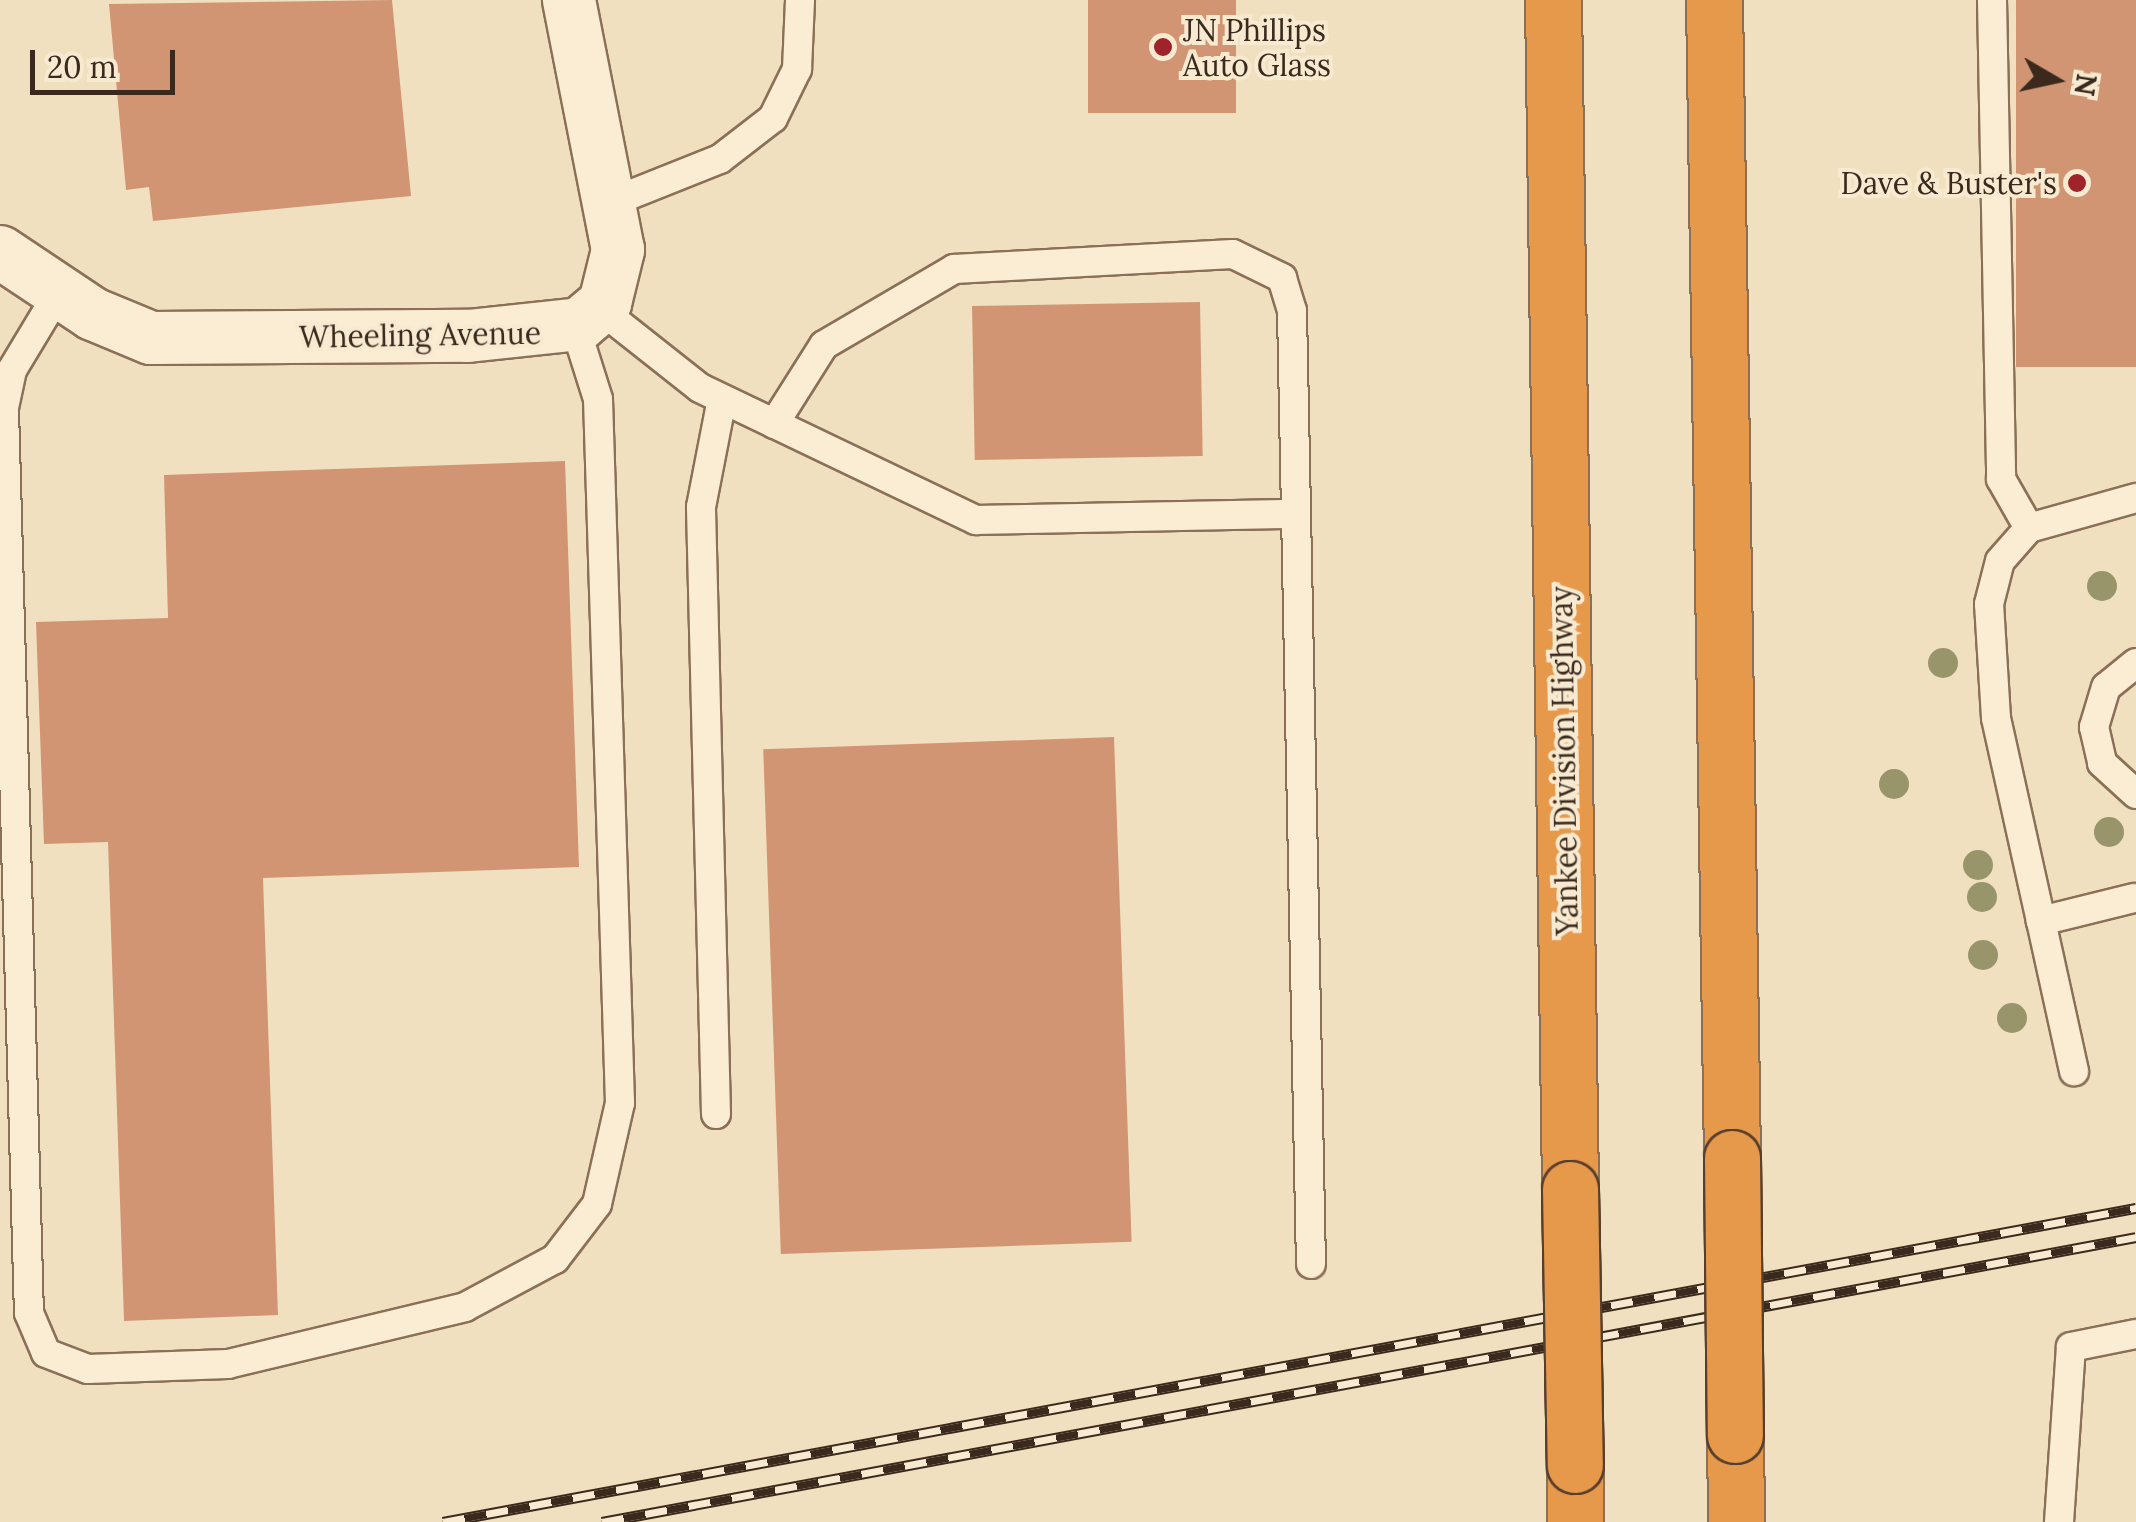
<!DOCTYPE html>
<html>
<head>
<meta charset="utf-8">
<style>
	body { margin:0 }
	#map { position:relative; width:2136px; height:1522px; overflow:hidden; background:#f1e0c0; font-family:Lora,serif }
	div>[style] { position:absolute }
	.building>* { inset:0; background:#d19574; transform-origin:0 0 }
	.roads { filter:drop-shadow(2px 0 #8b7057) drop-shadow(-2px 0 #8b7057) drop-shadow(0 2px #8b7057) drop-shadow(0 -2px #8b7057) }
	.lane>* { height:28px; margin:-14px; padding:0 14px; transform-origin:14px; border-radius:14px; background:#fbedd4 }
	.street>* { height:52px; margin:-26px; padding:0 26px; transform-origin:26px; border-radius:26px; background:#fbedd4 }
	.highway>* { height:55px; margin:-27.5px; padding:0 27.5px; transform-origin:27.5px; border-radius:27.5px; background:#e6994b }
	.rail>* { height:11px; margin-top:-5.5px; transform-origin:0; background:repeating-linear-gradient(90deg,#f8ead1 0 22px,#3a291c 0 44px); box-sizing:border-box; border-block:2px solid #3a291c }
	.bridges { filter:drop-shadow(2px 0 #583e2c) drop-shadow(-2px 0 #583e2c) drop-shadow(0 2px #583e2c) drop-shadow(0 -2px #583e2c) }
	.highway-bridge>* { height:55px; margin:-27.5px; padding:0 27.5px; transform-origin:27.5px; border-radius:27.5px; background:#e6994b }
	.trees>* { width:30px; height:30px; margin:-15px; border-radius:50%; background:#979569 }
	.dots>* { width:28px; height:28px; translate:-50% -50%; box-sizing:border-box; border:5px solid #f8ead1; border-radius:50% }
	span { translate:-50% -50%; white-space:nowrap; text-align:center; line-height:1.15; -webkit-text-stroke:8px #f8ead1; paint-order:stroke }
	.poi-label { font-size:30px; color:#3a291c }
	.left { translate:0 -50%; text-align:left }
	.right { translate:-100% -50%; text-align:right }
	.street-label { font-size:30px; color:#3a291c }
	.north { position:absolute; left:2006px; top:30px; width:100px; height:100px; -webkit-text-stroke:8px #f8ead1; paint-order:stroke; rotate:99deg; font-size:28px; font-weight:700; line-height:40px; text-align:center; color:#3a291c }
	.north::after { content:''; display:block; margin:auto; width:35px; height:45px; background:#3a291c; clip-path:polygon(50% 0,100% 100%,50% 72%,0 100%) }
	.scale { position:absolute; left:30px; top:50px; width:145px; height:45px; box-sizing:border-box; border:5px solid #3a291c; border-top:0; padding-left:12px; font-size:30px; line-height:35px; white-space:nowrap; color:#3a291c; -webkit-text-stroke:8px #f8ead1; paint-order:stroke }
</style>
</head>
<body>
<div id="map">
	<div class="building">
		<i style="clip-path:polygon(392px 0,411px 196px,153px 221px,149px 187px,126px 190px,109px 4px)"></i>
		<i style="left:1088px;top:0;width:148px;height:113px"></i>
		<i style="left:2016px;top:0;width:120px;height:367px"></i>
		<i style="left:1200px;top:302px;width:154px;height:228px;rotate:89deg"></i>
		<i style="clip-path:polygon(565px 461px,579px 867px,263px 878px,278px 1315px,124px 1321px,108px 842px,44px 844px,36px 622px,168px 618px,164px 475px)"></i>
		<i style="left:1114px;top:737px;width:505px;height:351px;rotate:88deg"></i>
	</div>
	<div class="roads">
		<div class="lane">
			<i style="left:1992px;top:0;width:479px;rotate:88.9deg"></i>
			<i style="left:2001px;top:479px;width:56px;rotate:60.3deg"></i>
			<i style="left:612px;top:202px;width:116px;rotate:-21.7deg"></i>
			<i style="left:720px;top:159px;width:67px;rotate:-37.7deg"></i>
			<i style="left:773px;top:118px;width:55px;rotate:-63.9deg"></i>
			<i style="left:797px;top:69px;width:69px;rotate:-87.5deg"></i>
			<i style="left:59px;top:292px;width:91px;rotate:121.1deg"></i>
			<i style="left:12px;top:370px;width:40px;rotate:102deg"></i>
			<i style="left:4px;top:409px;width:904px;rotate:88.42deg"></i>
			<i style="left:29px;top:1313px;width:43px;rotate:67deg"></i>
			<i style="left:46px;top:1353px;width:45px;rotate:20.9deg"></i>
			<i style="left:88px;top:1369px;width:140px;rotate:-2deg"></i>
			<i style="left:228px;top:1364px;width:244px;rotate:-13.5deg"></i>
			<i style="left:465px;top:1307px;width:102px;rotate:-28.1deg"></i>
			<i style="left:555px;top:1259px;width:69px;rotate:-52.6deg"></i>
			<i style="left:597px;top:1204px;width:104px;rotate:-77.2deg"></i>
			<i style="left:620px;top:1103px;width:704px;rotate:-91.79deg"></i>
			<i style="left:598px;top:399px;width:77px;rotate:-107.5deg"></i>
			<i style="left:600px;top:309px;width:127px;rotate:38.3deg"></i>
			<i style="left:700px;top:388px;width:306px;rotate:25.6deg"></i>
			<i style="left:976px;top:520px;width:320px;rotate:-1.1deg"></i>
			<i style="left:774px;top:424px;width:93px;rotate:-57.7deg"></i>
			<i style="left:824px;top:345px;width:151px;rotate:-30.3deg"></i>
			<i style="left:954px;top:269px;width:279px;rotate:-3.1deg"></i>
			<i style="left:1233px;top:254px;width:55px;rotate:26.1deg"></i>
			<i style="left:1282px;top:278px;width:34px;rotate:73deg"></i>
			<i style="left:1292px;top:311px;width:953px;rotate:88.86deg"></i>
			<i style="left:2136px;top:663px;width:38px;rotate:141deg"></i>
			<i style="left:2106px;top:687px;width:42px;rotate:106.7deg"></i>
			<i style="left:2094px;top:727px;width:37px;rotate:77deg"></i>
			<i style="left:2102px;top:763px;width:46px;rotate:42.4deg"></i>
			<i style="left:2134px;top:898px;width:96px;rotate:166.1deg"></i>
			<i style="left:2041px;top:921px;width:208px;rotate:-102.5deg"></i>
			<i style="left:1996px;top:718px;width:114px;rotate:-93.5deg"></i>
			<i style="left:1989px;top:604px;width:44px;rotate:-75.7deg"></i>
			<i style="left:2000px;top:561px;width:44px;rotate:-48.7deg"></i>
			<i style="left:2029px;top:528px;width:111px;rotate:-15.7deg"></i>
			<i style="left:2041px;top:921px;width:154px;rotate:77.6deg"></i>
			<i style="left:716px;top:1114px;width:607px;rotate:-91.42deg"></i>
			<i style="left:701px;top:507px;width:110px;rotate:-79deg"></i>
			<i style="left:2059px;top:1522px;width:175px;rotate:-86.1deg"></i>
			<i style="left:2071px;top:1347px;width:66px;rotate:-11.3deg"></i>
		</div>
		<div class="street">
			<i style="left:0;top:252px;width:112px;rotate:33.7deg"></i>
			<i style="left:93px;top:314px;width:63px;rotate:22.5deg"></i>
			<i style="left:151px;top:338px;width:317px;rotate:-0.4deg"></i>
			<i style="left:468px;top:336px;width:113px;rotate:-6.1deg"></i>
			<i style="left:580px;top:324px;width:33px;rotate:-40deg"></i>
			<i style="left:605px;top:303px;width:55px;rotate:-76.2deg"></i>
			<i style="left:618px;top:250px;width:255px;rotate:-101.1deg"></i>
		</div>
		<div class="highway">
			<i style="left:1553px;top:0;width:1189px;rotate:89.18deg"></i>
			<i style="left:1714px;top:0;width:1158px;rotate:89.11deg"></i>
			<i style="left:1735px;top:1435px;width:87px;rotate:89.3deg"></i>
			<i style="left:1575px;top:1465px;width:57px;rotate:90deg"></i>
		</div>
	</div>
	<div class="rail">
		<i style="left:443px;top:1522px;width:1722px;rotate:-10.51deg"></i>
		<i style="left:602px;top:1522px;width:1560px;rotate:-10.52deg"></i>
	</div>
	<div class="bridges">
		<div class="highway-bridge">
			<i style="left:1732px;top:1158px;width:277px;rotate:89.4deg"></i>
			<i style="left:1570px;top:1189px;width:276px;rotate:89deg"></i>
		</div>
	</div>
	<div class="trees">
		<i style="left:2102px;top:586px"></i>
		<i style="left:1943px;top:663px"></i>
		<i style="left:1894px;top:784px"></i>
		<i style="left:2109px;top:832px"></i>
		<i style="left:1978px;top:865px"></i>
		<i style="left:1982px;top:897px"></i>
		<i style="left:1983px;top:955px"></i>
		<i style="left:2012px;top:1018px"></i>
	</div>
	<div class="dots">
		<i style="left:1163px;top:47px;background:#9e232b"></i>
		<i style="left:2077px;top:183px;background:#9e232b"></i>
	</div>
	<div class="poi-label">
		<span class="left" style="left:1183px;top:47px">JN Phillips<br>Auto Glass</span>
		<span class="right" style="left:2057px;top:183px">Dave &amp; Buster's</span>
	</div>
	<div class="street-label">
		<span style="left:420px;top:335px;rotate:-1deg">Wheeling Avenue</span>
		<span style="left:1564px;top:761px;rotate:-91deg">Yankee Division Highway</span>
	</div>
	<div class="north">N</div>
	<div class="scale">20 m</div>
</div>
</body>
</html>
